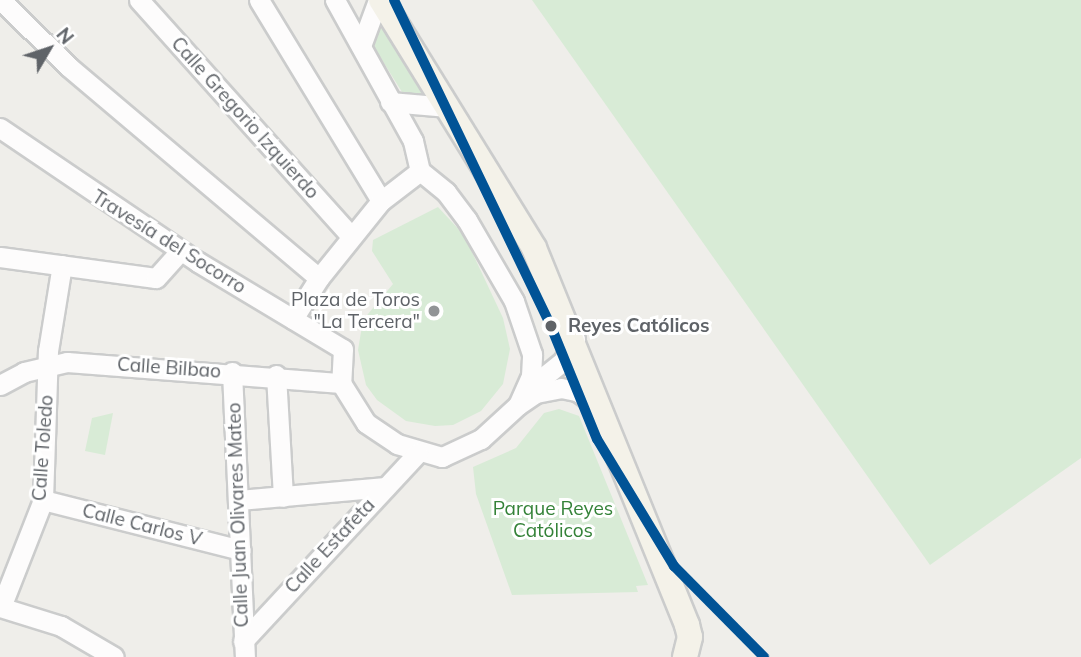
<!DOCTYPE html>
<html>
<head>
<meta charset="utf-8">
<style>
	body { margin:0 }
	#map { position:relative; width:1081px; height:657px; overflow:hidden; background:#efeeea; font-family:Mulish,sans-serif }
	div>[style] { position:absolute }
	.green>* { inset:0; background:#d8ebd6 }
	.roads { filter:drop-shadow(2px 0 #cbcccc) drop-shadow(-2px 0 #cbcccc) drop-shadow(0 2px #cbcccc) drop-shadow(0 -2px #cbcccc) }
	.minor>* { height:19px; margin:-9.5px; padding:0 9.5px; transform-origin:9.5px; border-radius:9.5px; background:#fdfcfc }
	.major>* { height:24px; margin:-12px; padding:0 12px; transform-origin:12px; border-radius:12px; background:#f4f2e9 }
	.metro-1>* { height:10px; margin:-5px; padding:0 5px; transform-origin:5px; border-radius:5px; background:#015396 }
	.dots>* { width:19px; height:19px; translate:-50% -50%; box-sizing:border-box; border:4px solid #fff; border-radius:50% }
	span { translate:-50% -50%; white-space:nowrap; text-align:center; line-height:1.15; -webkit-text-stroke:6px #fff; paint-order:stroke }
	.street-label { font-size:19px; color:#5f6368 }
	.poi-label { font-size:19px; color:#5f6368 }
	.right { translate:-100% -50%; text-align:right }
	.stop-label { font-size:19px; color:#5f6368; font-weight:700 }
	.left { translate:0 -50%; text-align:left }
	.park-label { font-size:19px; color:#348238 }
	.north { position:absolute; left:14px; top:14px; width:70px; height:70px; -webkit-text-stroke:5px #fff; paint-order:stroke; rotate:51deg; font-size:19px; font-weight:700; line-height:28px; text-align:center; color:#5f6368 }
	.north::after { content:''; display:block; margin:auto; width:24px; height:32px; background:#5f6368; clip-path:polygon(50% 0,100% 100%,50% 72%,0 100%) }
</style>
</head>
<body>
<div id="map">
	<div class="green">
		<i style="clip-path:polygon(532px 0,1081px 0,1081px 458px,930px 565px)"></i>
		<i style="clip-path:polygon(381px 14px,430px 98px,402px 92px,372px 44px)"></i>
		<i style="clip-path:polygon(438px 207px,464px 235px,503px 318px,510px 349px,503px 384px,481px 411px,453px 425px,435px 426px,406px 421px,377px 400px,366px 385px,358px 350px,363px 320px,393px 284px,372px 251px,373px 240px)"></i>
		<i style="clip-path:polygon(559px 409px,579px 416px,648px 585px,636px 586px,638px 592px,512px 595px,476px 494px,473px 467px,516px 448px,544px 413px)"></i>
		<i style="clip-path:polygon(113px 413px,105px 455px,85px 451px,92px 418px)"></i>
	</div>
	<div class="roads">
		<div class="minor">
			<i style="left:1px;top:0;width:95px;rotate:44.6deg"></i>
			<i style="left:69px;top:67px;width:327px;rotate:40.2deg"></i>
			<i style="left:139px;top:0;width:317px;rotate:48.1deg"></i>
			<i style="left:259px;top:0;width:235px;rotate:58.7deg"></i>
			<i style="left:335px;top:0;width:161px;rotate:61deg"></i>
			<i style="left:413px;top:141px;width:31px;rotate:77deg"></i>
			<i style="left:361px;top:46px;width:49px;rotate:-69.7deg"></i>
			<i style="left:390px;top:102px;width:58px;rotate:4.9deg"></i>
			<i style="left:0;top:128px;width:239px;rotate:34.1deg"></i>
			<i style="left:198px;top:262px;width:169px;rotate:31deg"></i>
			<i style="left:343px;top:349px;width:34px;rotate:93deg"></i>
			<i style="left:341px;top:383px;width:47px;rotate:58deg"></i>
			<i style="left:366px;top:423px;width:37px;rotate:34deg"></i>
			<i style="left:397px;top:444px;width:47px;rotate:16.1deg"></i>
			<i style="left:442px;top:457px;width:43px;rotate:-24.8deg"></i>
			<i style="left:481px;top:439px;width:50px;rotate:-42.6deg"></i>
			<i style="left:518px;top:405px;width:32px;rotate:-66deg"></i>
			<i style="left:531px;top:376px;width:22px;rotate:-87deg"></i>
			<i style="left:532px;top:354px;width:56px;rotate:-108.8deg"></i>
			<i style="left:514px;top:301px;width:94px;rotate:-120.1deg"></i>
			<i style="left:467px;top:220px;width:35px;rotate:-127deg"></i>
			<i style="left:446px;top:192px;width:33px;rotate:-141deg"></i>
			<i style="left:0;top:257px;width:157px;rotate:7.7deg"></i>
			<i style="left:156px;top:278px;width:36px;rotate:-48deg"></i>
			<i style="left:293px;top:319px;width:49px;rotate:-57.6deg"></i>
			<i style="left:319px;top:278px;width:99px;rotate:-51.2deg"></i>
			<i style="left:381px;top:201px;width:49px;rotate:-37.6deg"></i>
			<i style="left:232px;top:372px;width:285px;rotate:87.4deg"></i>
			<i style="left:276px;top:375px;width:122px;rotate:86.7deg"></i>
			<i style="left:0;top:385px;width:27px;rotate:-28deg"></i>
			<i style="left:24px;top:372px;width:44px;rotate:-13.1deg"></i>
			<i style="left:67px;top:362px;width:275px;rotate:4.4deg"></i>
			<i style="left:526px;top:391px;width:48px;rotate:-39deg"></i>
			<i style="left:563px;top:361px;width:25px;rotate:-61deg"></i>
			<i style="left:518px;top:405px;width:22px;rotate:-34deg"></i>
			<i style="left:536px;top:393px;width:25px;rotate:-11deg"></i>
			<i style="left:561px;top:388px;width:16px;rotate:11deg"></i>
			<i style="left:577px;top:391px;width:29px;rotate:36deg"></i>
			<i style="left:43px;top:500px;width:204px;rotate:14.2deg"></i>
			<i style="left:239px;top:500px;width:147px;rotate:-5.1deg"></i>
			<i style="left:0;top:607px;width:64px;rotate:17.3deg"></i>
			<i style="left:61px;top:626px;width:61px;rotate:30.3deg"></i>
			<i style="left:1px;top:607px;width:115px;rotate:-68.6deg"></i>
			<i style="left:43px;top:500px;width:149px;rotate:-88.1deg"></i>
			<i style="left:48px;top:351px;width:87px;rotate:-80.8deg"></i>
			<i style="left:243px;top:641px;width:257px;rotate:-47.1deg"></i>
		</div>
		<div class="major">
			<i style="left:381px;top:0;width:291px;rotate:58.3deg"></i>
			<i style="left:534px;top:248px;width:407px;rotate:67.9deg"></i>
			<i style="left:687px;top:625px;width:12px;rotate:76deg"></i>
			<i style="left:690px;top:637px;width:21px;rotate:104deg"></i>
		</div>
	</div>
	<div class="metro-1">
		<i style="left:394px;top:0;width:360px;rotate:64.3deg"></i>
		<i style="left:550px;top:324px;width:124px;rotate:67.8deg"></i>
		<i style="left:597px;top:439px;width:149px;rotate:58.8deg"></i>
		<i style="left:674px;top:566px;width:128px;rotate:45.3deg"></i>
	</div>
	<div class="dots">
		<i style="left:434px;top:311px;background:#919496"></i>
		<i style="left:551px;top:326px;background:#5f6368"></i>
	</div>
	<div class="street-label">
		<span style="left:245px;top:118px;rotate:48deg">Calle Gregorio Izquierdo</span>
		<span style="left:169px;top:242px;rotate:32deg">Travesía del Socorro</span>
		<span style="left:169px;top:368px;rotate:4deg">Calle Bilbao</span>
		<span style="left:43px;top:448px;rotate:-86deg">Calle Toledo</span>
		<span style="left:238px;top:515px;rotate:-92deg">Calle Juan Olivares Mateo</span>
		<span style="left:142px;top:525px;rotate:14deg">Calle Carlos V</span>
		<span style="left:330px;top:546px;rotate:-47deg">Calle Estafeta</span>
	</div>
	<div class="poi-label">
		<span class="right" style="left:420px;top:311px">Plaza de Toros<br>"La Tercera"</span>
	</div>
	<div class="stop-label">
		<span class="left" style="left:568px;top:326px">Reyes Católicos</span>
	</div>
	<div class="park-label">
		<span style="left:553px;top:520px">Parque Reyes<br>Católicos</span>
	</div>
	<div class="north">N</div>
</div>
</body>
</html>
